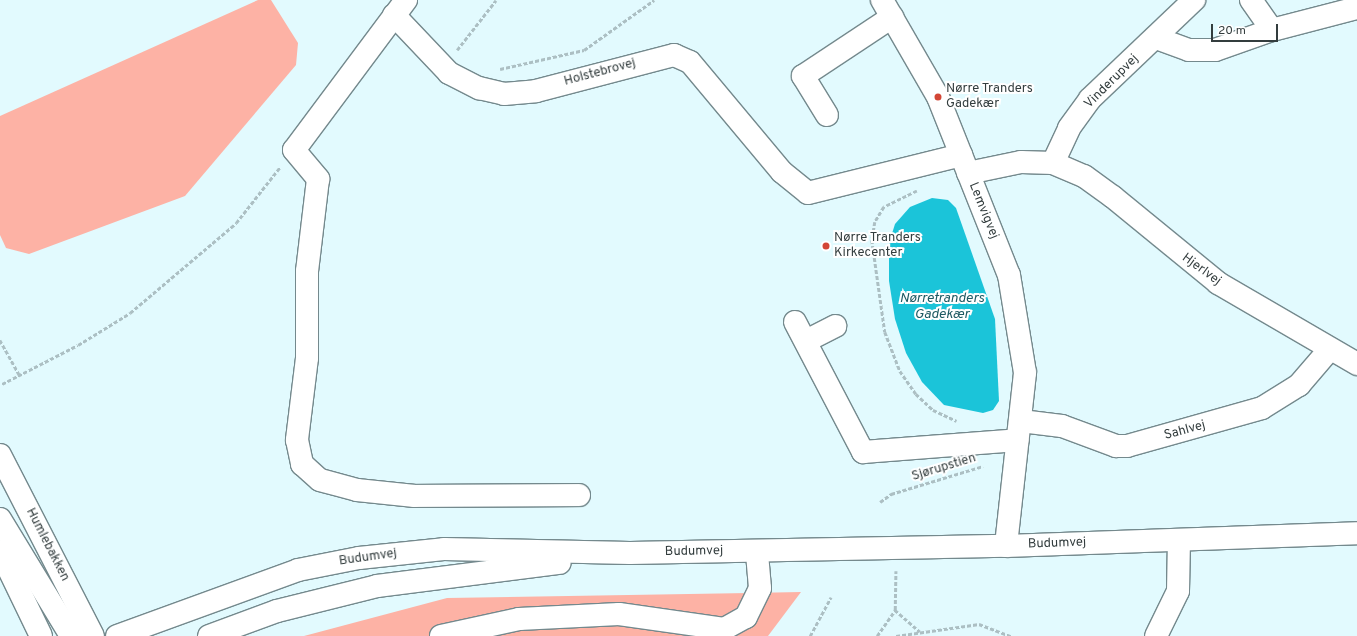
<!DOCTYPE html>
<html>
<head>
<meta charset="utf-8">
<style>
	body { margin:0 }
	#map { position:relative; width:1357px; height:636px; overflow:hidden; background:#e2fafe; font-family:Overpass,sans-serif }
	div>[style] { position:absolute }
	.green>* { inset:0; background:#fdb2a5 }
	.water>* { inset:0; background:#1bc4d9 }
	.path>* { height:2.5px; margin-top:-1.25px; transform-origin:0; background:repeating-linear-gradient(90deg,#acbfc3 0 4px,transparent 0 6px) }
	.roads { filter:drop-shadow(1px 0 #74898d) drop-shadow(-1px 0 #74898d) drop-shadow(0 1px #74898d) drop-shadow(0 -1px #74898d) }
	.minor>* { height:22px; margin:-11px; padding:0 11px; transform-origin:11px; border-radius:11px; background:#fff }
	.dots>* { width:11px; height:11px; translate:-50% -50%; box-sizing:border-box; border:2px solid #fff; border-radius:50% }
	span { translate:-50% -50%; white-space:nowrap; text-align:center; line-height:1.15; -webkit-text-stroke:4px #fff; paint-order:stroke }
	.street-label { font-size:13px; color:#333d3e }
	.poi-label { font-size:13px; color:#333d3e }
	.left { translate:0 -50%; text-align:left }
	.water-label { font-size:14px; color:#1e5a63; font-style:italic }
	.scale { position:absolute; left:1211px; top:24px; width:67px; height:18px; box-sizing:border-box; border:2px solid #333d3e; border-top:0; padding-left:5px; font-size:12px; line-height:14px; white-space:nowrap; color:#333d3e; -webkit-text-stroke:3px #fff; paint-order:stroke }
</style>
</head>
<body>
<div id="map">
	<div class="green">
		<i style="clip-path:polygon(258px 0,271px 0,298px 43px,296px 65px,185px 196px,29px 254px,6px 248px,0 235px,0 116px)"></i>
		<i style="clip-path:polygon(801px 592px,768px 636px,304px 636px,447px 598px)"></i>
	</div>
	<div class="water">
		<i style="clip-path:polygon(932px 198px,948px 200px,956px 208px,995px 319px,999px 401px,993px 410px,983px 413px,944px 405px,922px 382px,906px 353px,895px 319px,889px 281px,889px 243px,895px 224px,910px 207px)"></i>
	</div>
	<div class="path">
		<i style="left:457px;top:50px;width:63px;rotate:-52deg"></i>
		<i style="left:500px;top:69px;width:86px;rotate:-12.7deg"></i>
		<i style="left:584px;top:50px;width:86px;rotate:-35.5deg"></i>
		<i style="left:917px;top:191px;width:37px;rotate:154deg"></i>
		<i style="left:884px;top:207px;width:17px;rotate:121deg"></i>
		<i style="left:875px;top:222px;width:18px;rotate:99deg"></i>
		<i style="left:872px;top:240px;width:93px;rotate:82deg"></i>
		<i style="left:885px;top:332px;width:42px;rotate:69deg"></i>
		<i style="left:900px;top:371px;width:28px;rotate:55deg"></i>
		<i style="left:916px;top:394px;width:23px;rotate:43deg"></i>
		<i style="left:933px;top:410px;width:26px;rotate:25deg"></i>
		<i style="left:0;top:340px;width:41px;rotate:60.9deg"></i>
		<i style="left:2px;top:384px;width:85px;rotate:-27.2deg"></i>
		<i style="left:78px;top:345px;width:61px;rotate:-31.6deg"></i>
		<i style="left:130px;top:313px;width:139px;rotate:-40.3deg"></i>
		<i style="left:236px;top:223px;width:71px;rotate:-51.8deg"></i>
		<i style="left:880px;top:502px;width:14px;rotate:-36deg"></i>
		<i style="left:891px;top:494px;width:96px;rotate:-16.9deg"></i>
		<i style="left:895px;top:610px;width:39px;rotate:-89deg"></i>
		<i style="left:810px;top:636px;width:44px;rotate:-61.7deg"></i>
		<i style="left:877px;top:636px;width:32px;rotate:-55deg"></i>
		<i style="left:895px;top:610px;width:33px;rotate:41deg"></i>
		<i style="left:896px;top:636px;width:84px;rotate:-8.2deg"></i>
		<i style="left:979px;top:624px;width:34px;rotate:21deg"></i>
	</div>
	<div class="roads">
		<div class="minor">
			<i style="left:406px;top:0;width:187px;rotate:126.7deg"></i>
			<i style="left:294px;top:150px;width:38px;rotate:50deg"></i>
			<i style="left:318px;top:179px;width:93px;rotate:96.8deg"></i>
			<i style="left:307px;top:271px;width:87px;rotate:90deg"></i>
			<i style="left:307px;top:358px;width:83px;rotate:97deg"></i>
			<i style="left:297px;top:440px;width:25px;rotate:78deg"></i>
			<i style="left:302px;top:464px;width:24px;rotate:42deg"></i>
			<i style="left:320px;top:480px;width:38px;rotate:15deg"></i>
			<i style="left:357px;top:490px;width:58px;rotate:5.9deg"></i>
			<i style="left:415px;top:496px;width:164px;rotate:-0.3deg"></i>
			<i style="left:882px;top:0;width:112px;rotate:60deg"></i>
			<i style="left:938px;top:97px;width:192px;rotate:68.3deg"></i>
			<i style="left:1009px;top:275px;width:99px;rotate:80.7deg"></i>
			<i style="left:1025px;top:373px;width:174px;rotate:96.3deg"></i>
			<i style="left:1251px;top:0;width:37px;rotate:55deg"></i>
			<i style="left:394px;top:15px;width:80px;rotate:46.5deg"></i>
			<i style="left:449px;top:73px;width:34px;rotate:27deg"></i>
			<i style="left:479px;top:88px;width:26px;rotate:13deg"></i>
			<i style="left:504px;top:94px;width:32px;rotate:-5deg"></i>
			<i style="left:536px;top:91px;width:143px;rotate:-14.6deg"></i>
			<i style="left:674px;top:55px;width:17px;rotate:24deg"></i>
			<i style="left:690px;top:62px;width:143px;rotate:50.1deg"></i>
			<i style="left:782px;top:172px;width:33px;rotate:39deg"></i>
			<i style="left:808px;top:193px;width:158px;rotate:-13.9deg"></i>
			<i style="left:1156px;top:38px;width:35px;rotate:20deg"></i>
			<i style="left:1189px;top:50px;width:26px"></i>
			<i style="left:1215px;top:50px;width:60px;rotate:-19.3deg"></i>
			<i style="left:1272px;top:30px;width:88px;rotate:-14.5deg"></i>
			<i style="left:827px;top:115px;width:46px;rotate:-121.6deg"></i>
			<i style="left:803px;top:76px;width:107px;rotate:-33.5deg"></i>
			<i style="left:1053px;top:163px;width:34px;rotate:23deg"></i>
			<i style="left:1084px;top:176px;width:36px;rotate:36deg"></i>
			<i style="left:1113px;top:197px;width:136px;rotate:39.3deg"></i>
			<i style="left:1218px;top:283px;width:161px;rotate:30.2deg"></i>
			<i style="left:968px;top:173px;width:54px;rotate:-11.7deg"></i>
			<i style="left:1021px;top:162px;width:32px;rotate:2deg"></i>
			<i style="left:1053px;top:163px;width:38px;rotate:-65deg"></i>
			<i style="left:1069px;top:128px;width:36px;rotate:-54deg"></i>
			<i style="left:1090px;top:99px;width:144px;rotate:-43.6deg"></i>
			<i style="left:795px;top:322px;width:147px;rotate:62.4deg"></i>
			<i style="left:863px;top:452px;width:155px;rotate:-4.4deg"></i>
			<i style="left:806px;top:341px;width:33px;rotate:-27deg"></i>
			<i style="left:1021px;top:421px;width:41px;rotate:7deg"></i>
			<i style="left:1062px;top:426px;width:58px;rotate:20.3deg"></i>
			<i style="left:1116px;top:446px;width:11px"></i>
			<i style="left:1127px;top:446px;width:140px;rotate:-15.7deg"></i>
			<i style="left:1262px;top:408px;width:44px;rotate:-31.9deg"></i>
			<i style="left:1299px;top:385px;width:46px;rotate:-49.4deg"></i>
			<i style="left:0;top:455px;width:203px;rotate:62.8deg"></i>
			<i style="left:0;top:519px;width:137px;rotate:58.7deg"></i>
			<i style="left:0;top:551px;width:94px;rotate:64.2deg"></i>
			<i style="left:117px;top:636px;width:193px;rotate:-20deg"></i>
			<i style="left:298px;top:570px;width:62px;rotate:-11.1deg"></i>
			<i style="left:359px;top:558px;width:85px;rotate:-6deg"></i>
			<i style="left:444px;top:549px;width:186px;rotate:1.2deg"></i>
			<i style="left:630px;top:553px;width:376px;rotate:-1.1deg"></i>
			<i style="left:1006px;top:546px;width:351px;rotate:-2.1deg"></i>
			<i style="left:209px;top:636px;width:72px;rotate:-20.2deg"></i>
			<i style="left:277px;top:611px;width:103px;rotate:-14deg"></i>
			<i style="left:377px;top:586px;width:184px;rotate:-7.2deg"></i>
			<i style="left:441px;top:636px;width:80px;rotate:-12.3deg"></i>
			<i style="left:519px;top:619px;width:100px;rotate:-2.9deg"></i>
			<i style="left:619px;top:614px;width:106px;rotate:8.1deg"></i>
			<i style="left:724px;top:629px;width:25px;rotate:-29deg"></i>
			<i style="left:746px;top:617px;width:32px;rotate:-64deg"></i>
			<i style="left:760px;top:588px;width:37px;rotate:-95deg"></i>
			<i style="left:1156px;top:636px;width:50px;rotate:-63.9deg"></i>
			<i style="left:1178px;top:591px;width:51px;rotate:-88.9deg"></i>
		</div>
	</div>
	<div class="dots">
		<i style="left:938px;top:97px;background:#d34636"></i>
		<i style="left:826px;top:246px;background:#d34636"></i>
	</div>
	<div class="street-label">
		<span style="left:600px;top:73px;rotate:-15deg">Holstebrovej</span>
		<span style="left:1112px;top:82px;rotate:-45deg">Vinderupvej</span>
		<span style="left:983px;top:211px;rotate:68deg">Lemvigvej</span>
		<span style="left:1201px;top:270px;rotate:36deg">Hjerlvej</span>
		<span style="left:1185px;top:431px;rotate:-15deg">Sahlvej</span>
		<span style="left:944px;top:468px;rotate:-17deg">Sjørupstien</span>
		<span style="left:1057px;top:544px;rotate:-2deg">Budumvej</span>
		<span style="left:47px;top:545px;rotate:63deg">Humlebakken</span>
		<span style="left:694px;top:552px;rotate:-1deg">Budumvej</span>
		<span style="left:368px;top:558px;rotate:-8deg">Budumvej</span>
	</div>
	<div class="poi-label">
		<span class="left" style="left:946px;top:97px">Nørre Tranders<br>Gadekær</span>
		<span class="left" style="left:834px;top:246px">Nørre Tranders<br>Kirkecenter</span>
	</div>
	<div class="water-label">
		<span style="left:942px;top:307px">Nørretranders<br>Gadekær</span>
	</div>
	<div class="scale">20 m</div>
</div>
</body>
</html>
